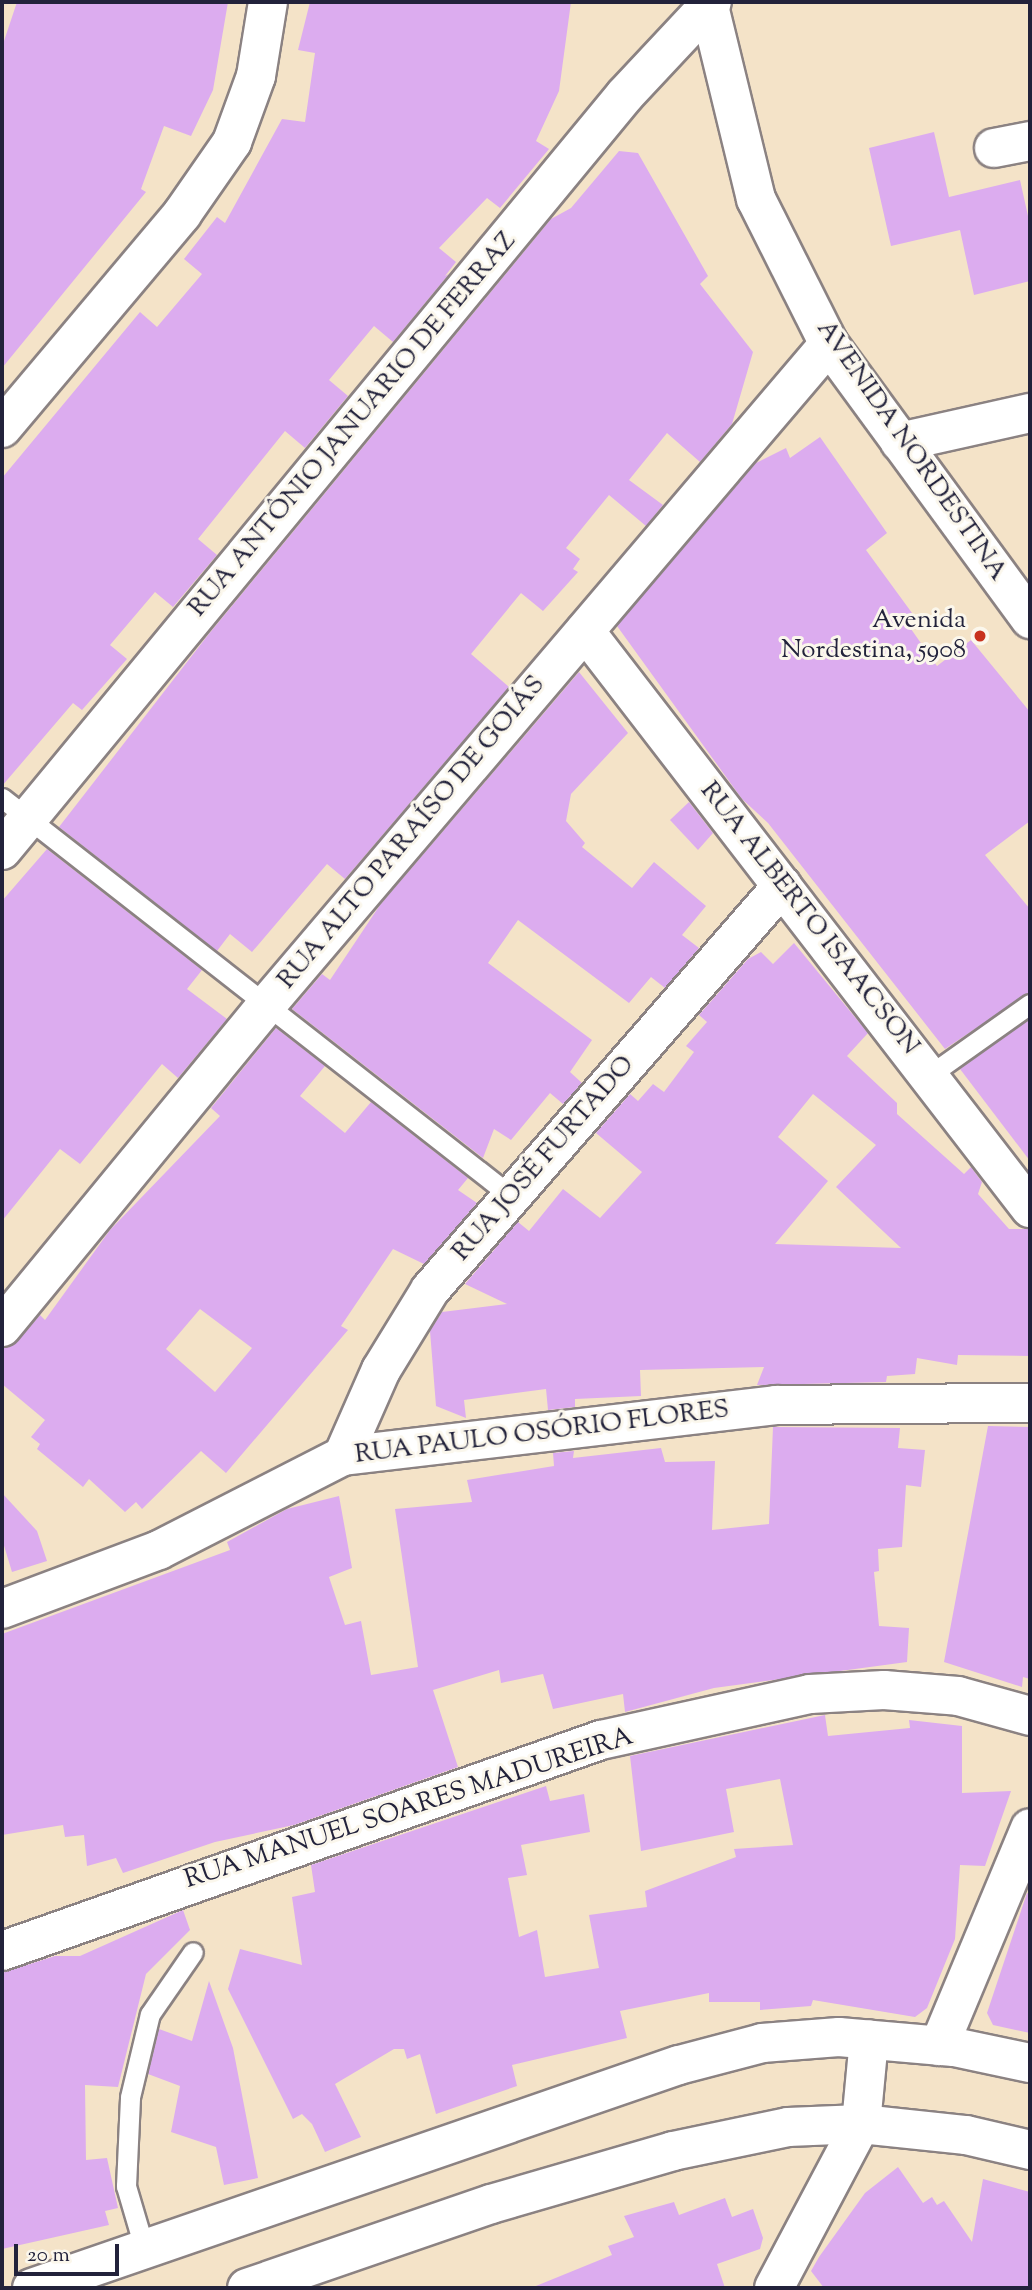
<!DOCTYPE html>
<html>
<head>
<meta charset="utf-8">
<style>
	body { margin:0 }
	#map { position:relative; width:1032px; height:2290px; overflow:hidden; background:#f4e3c8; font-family:"Sorts Mill Goudy",serif }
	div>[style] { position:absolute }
	.building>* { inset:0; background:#dcacef }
	.roads { filter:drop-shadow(2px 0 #8b8282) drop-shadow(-2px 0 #8b8282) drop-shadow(0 2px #8b8282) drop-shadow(0 -2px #8b8282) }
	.service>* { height:19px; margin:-9.5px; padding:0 9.5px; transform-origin:9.5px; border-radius:9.5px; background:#fff }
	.minor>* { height:38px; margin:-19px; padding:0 19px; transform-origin:19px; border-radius:19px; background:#fff }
	.tertiary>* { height:38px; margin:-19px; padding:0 19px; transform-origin:19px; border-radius:19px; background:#fff }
	.secondary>* { height:38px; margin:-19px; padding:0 19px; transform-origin:19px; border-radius:19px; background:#fff }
	.dots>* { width:19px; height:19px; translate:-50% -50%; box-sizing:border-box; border:4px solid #fbf7ec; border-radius:50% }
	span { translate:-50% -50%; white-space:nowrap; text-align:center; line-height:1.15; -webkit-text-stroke:6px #fbf7ec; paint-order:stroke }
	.street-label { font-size:26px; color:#22223b }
	.poi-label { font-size:26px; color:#22223b }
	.right { translate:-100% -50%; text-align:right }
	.frame { position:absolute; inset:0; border:4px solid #22223b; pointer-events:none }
	.scale { position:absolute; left:14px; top:2244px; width:105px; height:32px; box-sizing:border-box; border:4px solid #22223b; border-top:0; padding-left:9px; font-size:21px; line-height:24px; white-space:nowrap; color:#22223b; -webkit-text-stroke:5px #fbf7ec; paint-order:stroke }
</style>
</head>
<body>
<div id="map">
	<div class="building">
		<i style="clip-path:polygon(17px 2px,228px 2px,213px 90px,191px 136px,164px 126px,141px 189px,146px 192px,2px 368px,2px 47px)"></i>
		<i style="clip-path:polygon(310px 2px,571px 2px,559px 91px,536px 141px,549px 149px,500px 208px,487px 198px,439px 248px,456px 262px,445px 276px,449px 274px,393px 342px,374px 326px,329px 380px,348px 396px,305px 448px,285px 431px,198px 539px,217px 555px,173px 607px,155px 592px,110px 645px,127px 659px,82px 710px,73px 703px,2px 786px,2px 478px,140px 312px,157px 327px,202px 274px,184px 259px,217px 217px,225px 223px,282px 119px,305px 122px,315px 53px,298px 50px)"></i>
		<i style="clip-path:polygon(934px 132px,949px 197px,1020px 180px,1030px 225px,1030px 281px,974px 295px,960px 230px,891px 246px,869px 148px)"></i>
		<i style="clip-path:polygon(619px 151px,638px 153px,708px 276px,700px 284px,753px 352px,732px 424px,700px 462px,667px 433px,629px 480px,663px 505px,646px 526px,609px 495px,566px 548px,580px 559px,573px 569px,578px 572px,543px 611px,521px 593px,471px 654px,509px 687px,345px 879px,327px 864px,252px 952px,230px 934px,217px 951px,59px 827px,208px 635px,551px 219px,571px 208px)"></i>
		<i style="clip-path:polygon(820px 437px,887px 533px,866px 550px,912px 613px,904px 619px,937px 666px,971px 640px,1030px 712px,1030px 821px,985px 855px,1030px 909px,1030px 992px,945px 1049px,768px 823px,742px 799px,617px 626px,756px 463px,786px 448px,790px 458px)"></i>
		<i style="clip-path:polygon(579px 672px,628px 733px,571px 794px,566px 821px,585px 843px,582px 847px,632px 888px,654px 862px,706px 906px,682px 935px,699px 948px,665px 988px,651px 977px,629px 1003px,518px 920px,488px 963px,592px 1040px,570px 1072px,582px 1083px,563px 1104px,550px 1093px,511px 1140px,494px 1129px,483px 1158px,292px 1009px,322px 974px,330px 980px,380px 905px)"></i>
		<i style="clip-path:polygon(689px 802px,713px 833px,698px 850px,670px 820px)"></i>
		<i style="clip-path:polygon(47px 849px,202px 970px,187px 989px,227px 1019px,178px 1078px,162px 1064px,80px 1164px,60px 1149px,2px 1221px,2px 901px)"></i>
		<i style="clip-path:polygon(evenodd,794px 943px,868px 1033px,847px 1056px,897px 1103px,897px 1114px,964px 1174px,971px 1167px,982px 1182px,978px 1194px,1009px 1229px,1030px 1229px,1030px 1356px,958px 1355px,957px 1365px,917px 1358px,915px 1374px,887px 1376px,886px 1382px,757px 1385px,764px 1367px,640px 1370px,641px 1396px,575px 1399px,575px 1407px,548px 1410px,546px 1389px,464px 1400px,466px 1418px,436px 1406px,430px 1331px,442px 1312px,507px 1304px,465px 1284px,518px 1222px,529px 1231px,563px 1189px,600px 1218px,642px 1172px,596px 1133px,630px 1094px,638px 1101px,653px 1084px,664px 1092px,694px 1052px,686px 1046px,707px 1022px,699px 1015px,748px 959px,761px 952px,773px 964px,794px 943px,813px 1094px,876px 1145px,836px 1187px,901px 1248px,775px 1244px,828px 1181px,778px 1137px,813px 1094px)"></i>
		<i style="clip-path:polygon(1030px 1019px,1030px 1161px,960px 1069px)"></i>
		<i style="clip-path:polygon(evenodd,276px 1028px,325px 1066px,300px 1096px,345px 1133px,371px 1102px,468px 1178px,458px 1190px,477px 1203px,424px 1264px,393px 1249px,341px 1326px,348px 1330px,226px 1473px,201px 1451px,142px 1509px,136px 1502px,125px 1512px,89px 1479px,83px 1487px,37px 1449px,40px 1444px,31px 1437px,45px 1420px,2px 1384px,2px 1348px,18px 1341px,40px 1315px,45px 1320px,110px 1230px,220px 1116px,211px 1108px,276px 1028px,200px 1309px,252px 1348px,215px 1392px,166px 1349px,200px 1309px)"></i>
		<i style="clip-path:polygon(988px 1426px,1030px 1427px,1030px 1679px,1023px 1677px,1022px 1687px,944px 1662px)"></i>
		<i style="clip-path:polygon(773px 1427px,900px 1428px,898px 1448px,925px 1450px,921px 1487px,906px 1485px,902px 1547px,878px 1549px,879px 1571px,874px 1572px,879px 1626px,909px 1628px,907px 1662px,714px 1688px,625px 1712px,623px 1694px,553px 1709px,543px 1674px,501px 1683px,499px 1670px,433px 1690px,458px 1767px,294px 1825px,215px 1842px,123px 1873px,116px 1858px,87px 1866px,84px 1835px,65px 1837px,63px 1825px,2px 1835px,2px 1634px,230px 1550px,227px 1542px,287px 1509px,339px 1496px,352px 1568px,329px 1577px,345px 1625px,361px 1621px,371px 1675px,418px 1667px,395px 1509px,472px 1502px,467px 1480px,554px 1466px,553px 1453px,574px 1451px,573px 1458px,661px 1448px,665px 1462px,715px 1461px,712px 1530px,769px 1524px)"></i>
		<i style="clip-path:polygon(2px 1493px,37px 1531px,47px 1561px,12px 1572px,2px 1539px)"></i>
		<i style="clip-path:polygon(825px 1715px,828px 1736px,910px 1728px,909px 1720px,962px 1726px,962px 1793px,1011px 1791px,985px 1866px,960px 1865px,955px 1939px,927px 2008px,915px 2017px,813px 2000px,811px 2006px,760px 2010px,760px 2002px,709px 2002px,709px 1993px,620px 2011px,627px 2038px,512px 2065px,517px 2086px,436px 2114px,420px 2054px,407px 2059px,404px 2049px,394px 2049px,335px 2084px,361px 2137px,325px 2152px,312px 2124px,302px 2114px,293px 2119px,228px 1989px,240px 1949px,302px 1965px,292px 1897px,315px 1892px,311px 1865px,546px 1786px,550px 1801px,584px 1794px,590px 1832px,521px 1845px,527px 1875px,508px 1878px,519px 1937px,537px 1930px,545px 1977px,599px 1968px,589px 1915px,647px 1907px,645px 1891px,736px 1857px,734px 1849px,793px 1845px,780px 1779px,726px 1789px,734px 1832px,641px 1851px,630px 1756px)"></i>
		<i style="clip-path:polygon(1027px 1893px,1030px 1894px,1030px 2033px,993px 2025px,987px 2013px)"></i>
		<i style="clip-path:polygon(183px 1910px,190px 1930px,146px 1974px,118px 2087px,85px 2085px,86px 2160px,107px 2158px,118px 2208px,105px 2211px,109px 2225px,2px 2249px,2px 1973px,55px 1956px,80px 1956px)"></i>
		<i style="clip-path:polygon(209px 1981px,233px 2048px,258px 2178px,224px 2185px,216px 2147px,171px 2132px,180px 2086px,148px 2074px,159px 2029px,192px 2041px)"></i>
		<i style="clip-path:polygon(898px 2167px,923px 2203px,932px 2197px,937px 2205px,944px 2201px,972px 2242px,983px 2179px,1030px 2192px,1030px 2288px,824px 2288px,811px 2271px,819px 2257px,865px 2193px)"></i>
		<i style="clip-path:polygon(725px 2198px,732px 2217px,753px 2209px,763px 2238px,760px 2249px,717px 2264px,725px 2288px,531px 2288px,612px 2255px,608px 2246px,634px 2237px,624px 2216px,674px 2202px,679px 2215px)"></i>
	</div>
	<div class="roads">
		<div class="service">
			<i style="left:2px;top:798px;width:646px;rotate:38.02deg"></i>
			<i style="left:931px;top:1074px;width:121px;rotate:-35.3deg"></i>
			<i style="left:146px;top:2254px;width:71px;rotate:-106.4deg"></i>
			<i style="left:126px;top:2186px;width:89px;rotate:-87.4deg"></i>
			<i style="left:130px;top:2097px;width:85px;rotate:-76.5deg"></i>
			<i style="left:150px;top:2014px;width:75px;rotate:-55.3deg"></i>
		</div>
		<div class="minor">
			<i style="left:994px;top:148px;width:37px;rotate:-11deg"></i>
			<i style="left:2px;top:428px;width:280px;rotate:-49.9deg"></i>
			<i style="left:182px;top:214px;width:88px;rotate:-55.2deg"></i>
			<i style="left:232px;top:142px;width:70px;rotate:-70deg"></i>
			<i style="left:256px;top:76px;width:75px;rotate:-80.8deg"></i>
			<i style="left:900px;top:442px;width:133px;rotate:-12.6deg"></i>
			<i style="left:585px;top:631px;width:729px;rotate:52.36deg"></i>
			<i style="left:2px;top:850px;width:979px;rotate:-50.47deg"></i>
			<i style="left:625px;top:95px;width:127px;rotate:-46.9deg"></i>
			<i style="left:2px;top:1327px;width:413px;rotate:-50.6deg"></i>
			<i style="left:264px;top:1008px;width:872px;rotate:-49.61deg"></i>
			<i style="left:343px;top:1456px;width:94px;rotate:-66.2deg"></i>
			<i style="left:381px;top:1370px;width:94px;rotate:-58.5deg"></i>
			<i style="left:430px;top:1290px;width:536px;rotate:-48.93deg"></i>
			<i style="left:2px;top:1609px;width:168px;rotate:-20.6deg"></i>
			<i style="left:159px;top:1550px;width:207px;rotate:-27.1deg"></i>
			<i style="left:343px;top:1456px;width:436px;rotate:-6.7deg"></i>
			<i style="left:776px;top:1405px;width:254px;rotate:-0.5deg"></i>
			<i style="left:2px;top:1951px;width:635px;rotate:-19.41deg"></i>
			<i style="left:601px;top:1740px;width:214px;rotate:-12.4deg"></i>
			<i style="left:810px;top:1694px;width:74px;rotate:-3.1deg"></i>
			<i style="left:884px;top:1690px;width:74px;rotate:4.6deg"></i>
			<i style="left:958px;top:1696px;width:75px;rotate:15.5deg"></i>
			<i style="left:939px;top:2046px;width:236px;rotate:-67.3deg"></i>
			<i style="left:774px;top:2288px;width:186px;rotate:-62.1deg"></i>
			<i style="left:861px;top:2124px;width:85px;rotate:-84.6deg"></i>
		</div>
		<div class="tertiary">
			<i style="left:32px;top:2288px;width:684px;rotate:-19.02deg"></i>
			<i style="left:679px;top:2065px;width:86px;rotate:-14.8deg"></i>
			<i style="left:762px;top:2043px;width:77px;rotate:-4.5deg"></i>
			<i style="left:839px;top:2037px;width:115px;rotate:5deg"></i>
			<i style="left:954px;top:2047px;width:78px;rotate:11.9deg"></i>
			<i style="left:247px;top:2288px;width:258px;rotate:-19deg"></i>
			<i style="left:491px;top:2204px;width:190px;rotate:-16.2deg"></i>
			<i style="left:673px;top:2151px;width:117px;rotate:-11.8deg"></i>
			<i style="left:788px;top:2127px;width:73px;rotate:-2.4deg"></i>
			<i style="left:861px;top:2124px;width:106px;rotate:6deg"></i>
			<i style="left:966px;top:2135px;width:66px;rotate:13.2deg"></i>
		</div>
		<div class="secondary">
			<i style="left:708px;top:2px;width:203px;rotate:76.3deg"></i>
			<i style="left:756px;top:199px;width:162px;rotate:63.3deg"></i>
			<i style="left:829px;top:344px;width:341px;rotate:53.8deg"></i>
		</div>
	</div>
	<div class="dots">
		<i style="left:980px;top:636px;background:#c8321e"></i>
	</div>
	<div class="street-label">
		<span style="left:353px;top:425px;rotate:-50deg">RUA ANTÔNIO JANUARIO DE FERRAZ</span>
		<span style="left:911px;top:451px;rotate:55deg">AVENIDA NORDESTINA</span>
		<span style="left:412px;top:833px;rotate:-50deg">RUA ALTO PARAÍSO DE GOIÁS</span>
		<span style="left:809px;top:919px;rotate:52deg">RUA ALBERTO ISAACSON</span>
		<span style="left:544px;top:1159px;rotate:-49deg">RUA JOSÉ FURTADO</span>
		<span style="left:542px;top:1433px;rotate:-7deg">RUA PAULO OSÓRIO FLORES</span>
		<span style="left:409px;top:1809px;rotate:-18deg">RUA MANUEL SOARES MADUREIRA</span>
	</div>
	<div class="poi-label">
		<span class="right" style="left:966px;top:636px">Avenida<br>Nordestina, 5908</span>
	</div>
	<div class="frame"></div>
	<div class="scale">20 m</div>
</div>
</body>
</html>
